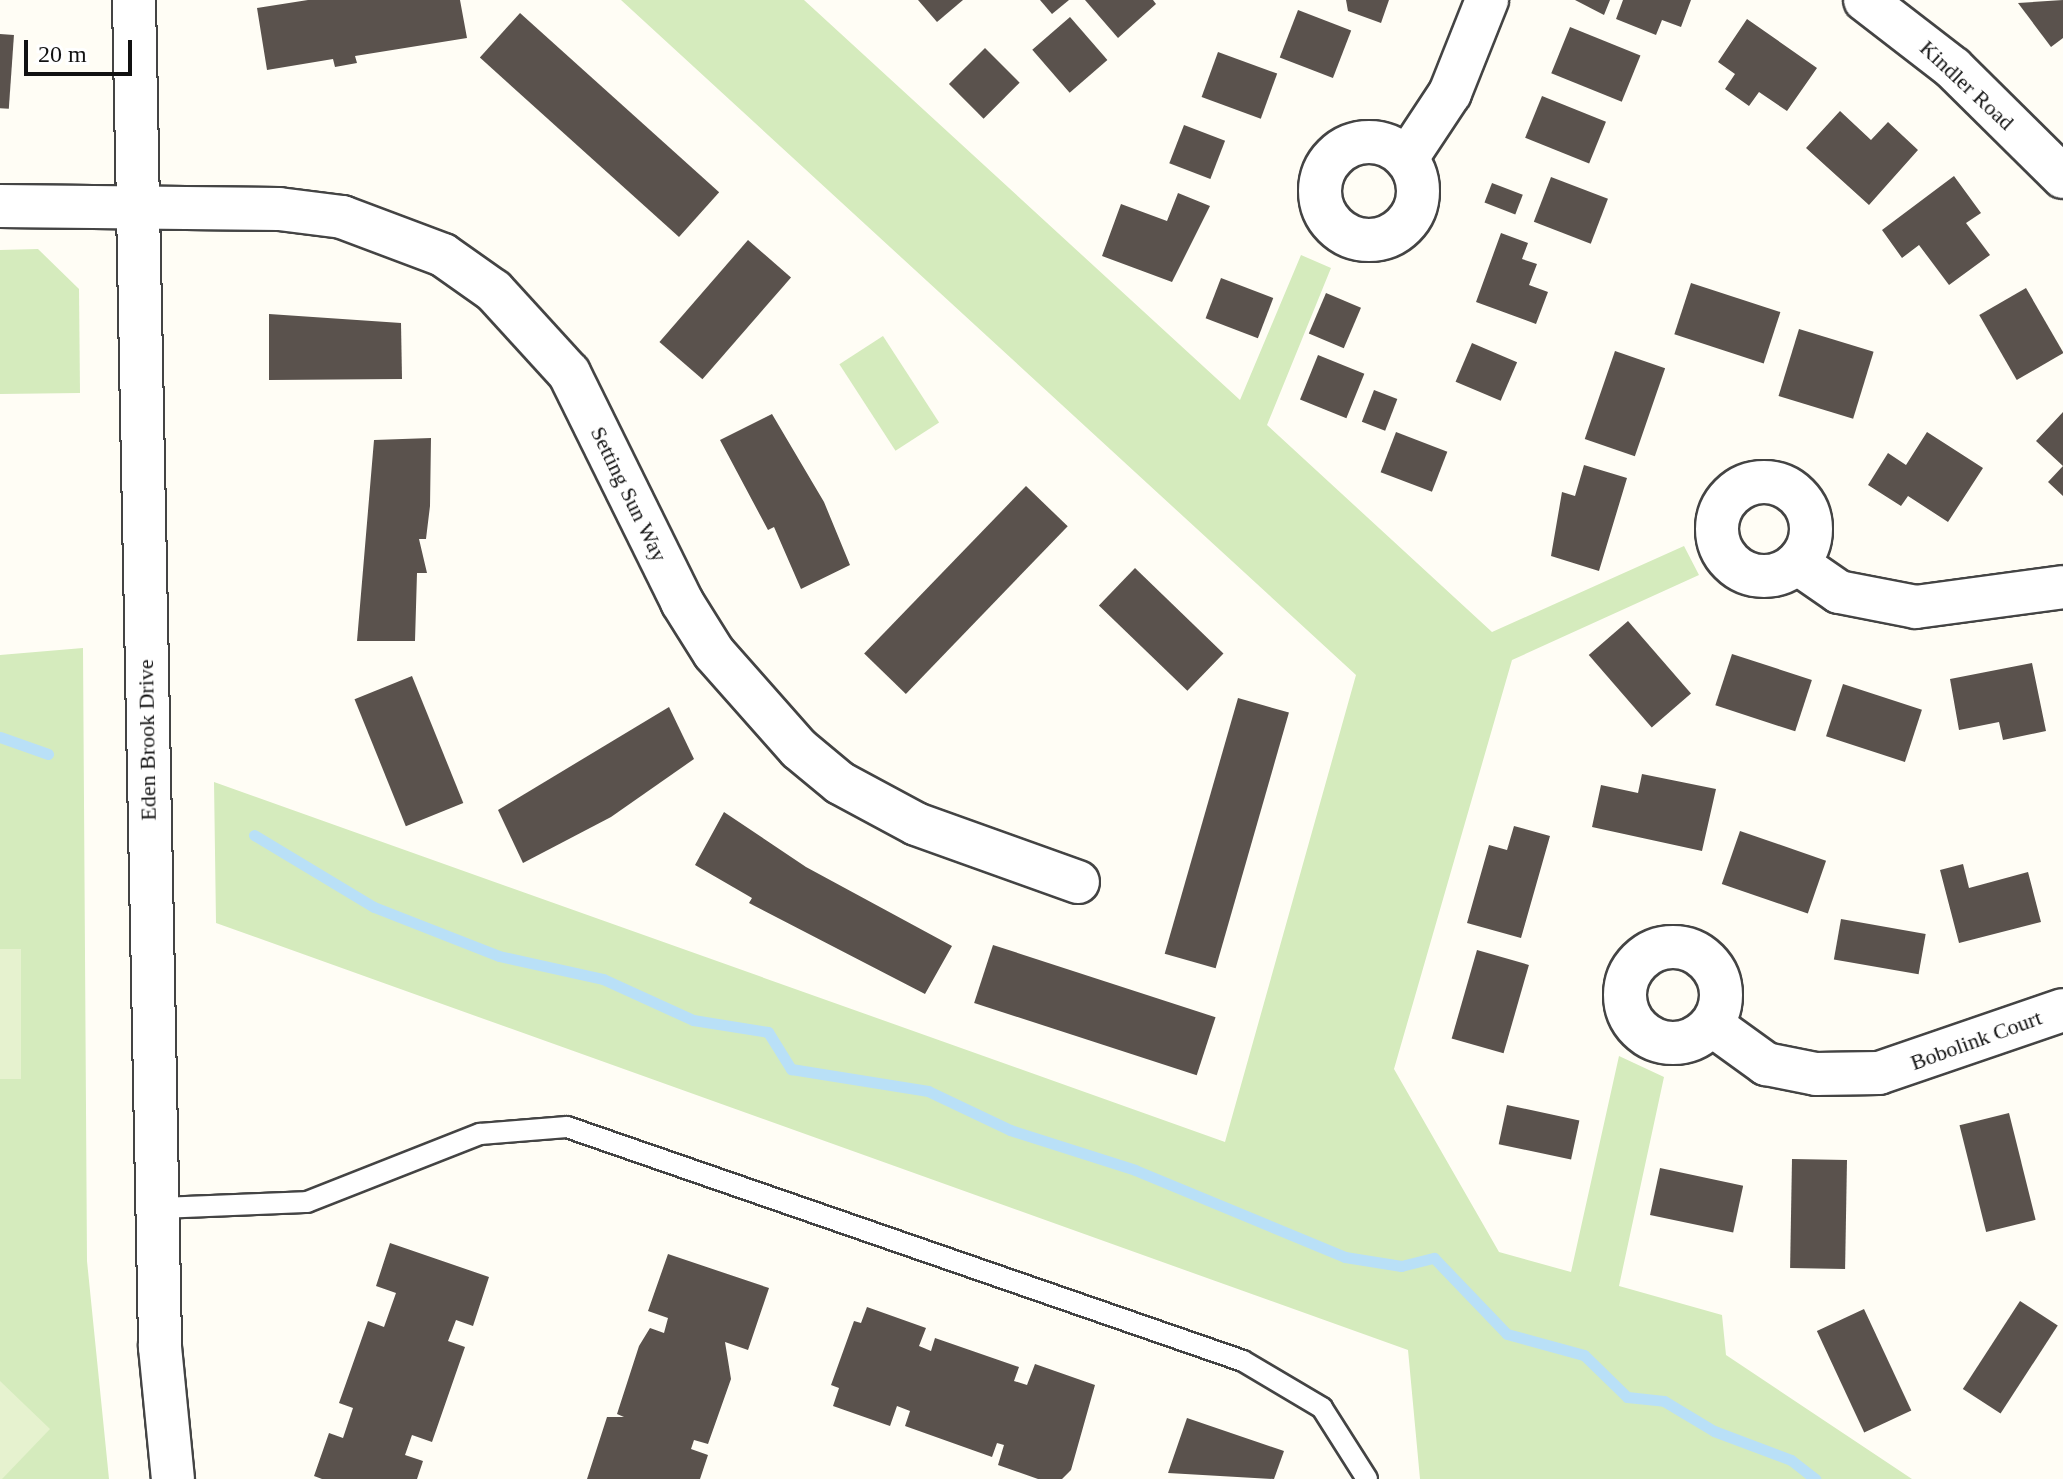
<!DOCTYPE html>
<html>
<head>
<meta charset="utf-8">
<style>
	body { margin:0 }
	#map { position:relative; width:2063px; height:1479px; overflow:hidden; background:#fffdf5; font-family:"Times New Roman",serif }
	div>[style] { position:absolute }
	.green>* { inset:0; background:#d5ebbd; transform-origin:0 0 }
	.pitch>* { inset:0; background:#e6f2cf; transform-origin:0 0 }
	.stream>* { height:11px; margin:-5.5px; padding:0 5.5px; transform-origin:5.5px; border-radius:5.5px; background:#b9e0f7 }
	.building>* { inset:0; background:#5a524d; transform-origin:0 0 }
	.roads { filter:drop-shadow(2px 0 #444) drop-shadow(-2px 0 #444) drop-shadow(0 2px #444) drop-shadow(0 -2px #444) }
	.service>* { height:20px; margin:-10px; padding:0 10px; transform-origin:10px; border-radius:10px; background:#fff }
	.minor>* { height:42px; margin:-21px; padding:0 21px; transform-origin:21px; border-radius:21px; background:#fff }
	.minor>.ring { margin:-21px; padding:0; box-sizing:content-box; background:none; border:42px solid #fff; border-radius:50% }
	span { translate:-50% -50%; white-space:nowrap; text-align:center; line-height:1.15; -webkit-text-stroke:8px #fff; paint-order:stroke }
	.street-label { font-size:22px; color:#111 }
	.scale { position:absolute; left:24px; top:40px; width:108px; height:36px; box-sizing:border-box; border:4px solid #111; border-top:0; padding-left:10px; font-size:24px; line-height:28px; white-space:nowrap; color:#111; -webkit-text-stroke:6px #fff; paint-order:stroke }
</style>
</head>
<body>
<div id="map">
	<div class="green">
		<i style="clip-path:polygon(621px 0,804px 0,1240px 400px,1301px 255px,1331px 268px,1267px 425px,1492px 632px,1684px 546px,1699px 575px,1512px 660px,1394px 1069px,1499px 1252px,1571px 1272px,1619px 1056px,1664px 1077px,1619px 1286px,1722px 1315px,1726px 1355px,1912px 1479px,1420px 1479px,1408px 1350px,216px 923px,214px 782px,1225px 1142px,1356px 675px)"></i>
		<i style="clip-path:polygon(38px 249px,79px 289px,80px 393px,0 394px,0 250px)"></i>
		<i style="left:883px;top:336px;width:103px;height:52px;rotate:57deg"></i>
		<i style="clip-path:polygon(83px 648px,87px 1261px,109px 1479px,0 1479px,0 655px)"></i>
	</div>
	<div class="pitch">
		<i style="left:0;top:949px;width:21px;height:130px"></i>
		<i style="clip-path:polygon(0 1381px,50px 1429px,2px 1479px,0 1479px)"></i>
	</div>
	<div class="stream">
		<i style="left:0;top:737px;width:51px;rotate:19.5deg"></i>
		<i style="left:254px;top:835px;width:140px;rotate:31deg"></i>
		<i style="left:374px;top:907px;width:134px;rotate:21.4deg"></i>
		<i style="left:499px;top:956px;width:107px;rotate:12.5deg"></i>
		<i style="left:603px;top:979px;width:99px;rotate:24.5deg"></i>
		<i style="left:693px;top:1020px;width:76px;rotate:9.1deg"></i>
		<i style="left:768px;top:1032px;width:44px;rotate:58.1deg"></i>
		<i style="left:791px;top:1069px;width:139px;rotate:9.1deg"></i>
		<i style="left:928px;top:1091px;width:91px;rotate:25.4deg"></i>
		<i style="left:1010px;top:1130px;width:131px;rotate:17.7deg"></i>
		<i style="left:1135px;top:1170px;width:227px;rotate:22.5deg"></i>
		<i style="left:1345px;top:1257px;width:57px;rotate:9.1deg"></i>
		<i style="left:1401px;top:1266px;width:34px;rotate:-14deg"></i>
		<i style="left:1434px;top:1258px;width:105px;rotate:46.2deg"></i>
		<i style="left:1507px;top:1334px;width:80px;rotate:15.3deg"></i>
		<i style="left:1584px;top:1355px;width:60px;rotate:44.3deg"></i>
		<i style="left:1627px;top:1397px;width:37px;rotate:6deg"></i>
		<i style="left:1664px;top:1401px;width:58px;rotate:31deg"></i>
		<i style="left:1714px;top:1431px;width:82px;rotate:20.6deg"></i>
		<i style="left:1791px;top:1460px;width:31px;rotate:38deg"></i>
	</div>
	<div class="building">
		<i style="clip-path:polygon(308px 0,460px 0,467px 38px,355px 56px,357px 63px,335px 67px,333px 59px,267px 70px,257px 8px)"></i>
		<i style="clip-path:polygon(918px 0,963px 0,937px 22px)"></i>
		<i style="clip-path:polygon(1040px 0,1069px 0,1052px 14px)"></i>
		<i style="clip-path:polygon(1085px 0,1153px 0,1156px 4px,1118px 38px)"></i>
		<i style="clip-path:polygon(1346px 0,1389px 0,1381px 23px,1348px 11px)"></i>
		<i style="clip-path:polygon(1575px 0,1610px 0,1604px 15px)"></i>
		<i style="clip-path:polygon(1623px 0,1691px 0,1681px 27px,1662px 20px,1656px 35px,1616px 19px)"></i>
		<i style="clip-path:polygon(2063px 0,2063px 38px,2051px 47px,2018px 3px)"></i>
		<i style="left:1298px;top:10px;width:57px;height:51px;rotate:21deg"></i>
		<i style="left:520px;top:13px;width:268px;height:60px;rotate:42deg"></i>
		<i style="left:1070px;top:17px;width:57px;height:50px;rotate:49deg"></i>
		<i style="clip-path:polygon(1747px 19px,1817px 68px,1787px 111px,1759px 92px,1749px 106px,1725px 89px,1735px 74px,1718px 62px)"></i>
		<i style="left:1570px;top:27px;width:76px;height:50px;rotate:22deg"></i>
		<i style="left:0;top:34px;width:14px;height:74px;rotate:4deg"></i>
		<i style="left:985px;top:48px;width:49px;height:51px;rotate:45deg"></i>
		<i style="left:1218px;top:52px;width:63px;height:48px;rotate:20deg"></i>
		<i style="left:1542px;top:96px;width:69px;height:45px;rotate:22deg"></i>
		<i style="clip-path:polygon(1840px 111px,1871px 140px,1888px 122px,1918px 150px,1869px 205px,1806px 148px)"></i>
		<i style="left:1184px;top:125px;width:44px;height:41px;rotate:21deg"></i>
		<i style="clip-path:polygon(1954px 176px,1981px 213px,1966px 223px,1990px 255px,1949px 285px,1919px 245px,1902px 258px,1882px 230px)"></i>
		<i style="left:1551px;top:177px;width:61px;height:48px;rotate:21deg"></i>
		<i style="left:1492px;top:183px;width:33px;height:21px;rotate:21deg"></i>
		<i style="clip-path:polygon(1178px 193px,1210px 206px,1172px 282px,1102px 256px,1121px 204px,1167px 221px)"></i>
		<i style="clip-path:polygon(1501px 233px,1528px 243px,1522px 259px,1537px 264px,1529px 285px,1548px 292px,1536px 324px,1476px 302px)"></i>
		<i style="left:748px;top:240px;width:57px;height:135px;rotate:41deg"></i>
		<i style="left:1221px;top:278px;width:56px;height:43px;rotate:21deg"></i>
		<i style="left:1691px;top:283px;width:94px;height:54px;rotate:18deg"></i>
		<i style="left:2026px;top:288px;width:75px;height:54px;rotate:60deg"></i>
		<i style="left:1326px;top:293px;width:38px;height:44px;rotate:23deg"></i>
		<i style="clip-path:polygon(269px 314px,401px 323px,402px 379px,269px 380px)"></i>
		<i style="left:1799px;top:329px;width:78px;height:70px;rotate:17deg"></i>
		<i style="left:1472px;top:343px;width:49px;height:42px;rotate:23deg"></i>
		<i style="left:1615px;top:351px;width:53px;height:93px;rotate:19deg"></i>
		<i style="left:1318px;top:355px;width:50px;height:48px;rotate:22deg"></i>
		<i style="left:1374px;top:390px;width:25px;height:34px;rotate:21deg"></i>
		<i style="clip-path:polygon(2063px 412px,2063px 496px,2048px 482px,2063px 466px,2036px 441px)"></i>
		<i style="clip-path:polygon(772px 414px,824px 502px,850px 565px,801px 589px,774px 527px,768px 530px,720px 440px)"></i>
		<i style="left:1396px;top:432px;width:55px;height:43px;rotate:21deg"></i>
		<i style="clip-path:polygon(1927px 432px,1983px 468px,1948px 522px,1908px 496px,1901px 506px,1868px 485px,1888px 453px,1906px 465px)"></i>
		<i style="clip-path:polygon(431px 438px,430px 506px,426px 539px,419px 539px,427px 573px,417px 573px,415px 641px,357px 641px,374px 440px)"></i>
		<i style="clip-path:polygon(1584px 465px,1627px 478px,1599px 571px,1551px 556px,1562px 492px,1575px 496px)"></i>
		<i style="left:1026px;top:486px;width:58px;height:233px;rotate:44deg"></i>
		<i style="left:1135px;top:568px;width:123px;height:52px;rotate:44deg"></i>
		<i style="left:1628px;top:621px;width:96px;height:52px;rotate:49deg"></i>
		<i style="left:1732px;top:654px;width:84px;height:54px;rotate:18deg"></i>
		<i style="clip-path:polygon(2032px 663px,2046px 731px,2003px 740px,1999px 722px,1959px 730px,1950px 679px)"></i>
		<i style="left:412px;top:676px;width:137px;height:62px;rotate:68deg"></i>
		<i style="left:1843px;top:684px;width:83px;height:55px;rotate:18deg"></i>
		<i style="left:1238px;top:698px;width:53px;height:266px;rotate:16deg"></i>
		<i style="clip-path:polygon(669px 707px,694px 759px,611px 817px,523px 863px,498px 810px)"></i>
		<i style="clip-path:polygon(1642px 774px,1716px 789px,1702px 851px,1592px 827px,1601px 785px,1638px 793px)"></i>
		<i style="clip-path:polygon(724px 812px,806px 867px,952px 946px,925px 994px,749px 903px,752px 898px,695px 865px)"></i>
		<i style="clip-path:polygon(1514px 826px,1550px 836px,1521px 938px,1467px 923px,1489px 845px,1507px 850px)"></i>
		<i style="left:1740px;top:831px;width:91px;height:56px;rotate:19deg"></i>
		<i style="clip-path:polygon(1963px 864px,1969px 888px,2028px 872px,2041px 922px,1959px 943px,1940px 870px)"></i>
		<i style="left:1841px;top:919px;width:86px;height:41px;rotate:10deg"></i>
		<i style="left:993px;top:945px;width:234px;height:61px;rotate:18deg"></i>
		<i style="left:1477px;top:950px;width:54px;height:92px;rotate:16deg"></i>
		<i style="left:1507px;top:1105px;width:74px;height:40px;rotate:12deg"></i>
		<i style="left:2009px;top:1113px;width:110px;height:51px;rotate:76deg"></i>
		<i style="left:1792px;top:1159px;width:55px;height:109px;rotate:1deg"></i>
		<i style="left:1660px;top:1168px;width:85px;height:48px;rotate:12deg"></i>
		<i style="clip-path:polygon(390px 1243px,489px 1277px,473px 1326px,456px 1320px,448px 1341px,465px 1347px,432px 1442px,412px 1435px,405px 1455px,423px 1461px,417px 1479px,322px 1479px,314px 1476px,329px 1433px,343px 1438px,353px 1408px,339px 1403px,368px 1321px,384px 1327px,396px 1293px,376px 1286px)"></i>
		<i style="clip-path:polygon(668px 1254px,769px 1288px,748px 1350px,725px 1342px,731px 1379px,708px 1444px,694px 1440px,691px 1449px,708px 1455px,700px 1479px,587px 1479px,607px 1417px,624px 1417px,617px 1414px,639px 1346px,650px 1328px,664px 1333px,668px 1318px,648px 1311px)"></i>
		<i style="left:2020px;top:1301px;width:45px;height:105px;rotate:33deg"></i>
		<i style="clip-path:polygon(867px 1307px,926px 1328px,919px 1346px,931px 1351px,935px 1338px,1019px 1367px,1014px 1381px,1027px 1385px,1035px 1364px,1095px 1385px,1071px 1470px,1062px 1479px,1038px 1479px,998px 1465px,1004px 1445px,997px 1443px,992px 1457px,905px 1426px,910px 1411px,897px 1406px,890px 1426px,833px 1406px,839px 1388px,831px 1385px,854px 1321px,861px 1323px)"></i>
		<i style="left:1864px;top:1309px;width:112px;height:52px;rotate:65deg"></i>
		<i style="clip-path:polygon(1187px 1418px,1284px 1451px,1274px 1479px,1168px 1473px)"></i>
	</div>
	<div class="roads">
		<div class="service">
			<i style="left:158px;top:1208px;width:149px;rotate:-2.3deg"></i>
			<i style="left:307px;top:1202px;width:186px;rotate:-21.5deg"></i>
			<i style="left:480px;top:1134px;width:87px;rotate:-4.6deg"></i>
			<i style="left:567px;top:1127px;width:715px;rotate:19.09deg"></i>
			<i style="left:1243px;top:1361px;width:92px;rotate:30.7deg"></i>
			<i style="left:1322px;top:1408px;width:84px;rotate:57.6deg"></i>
		</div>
		<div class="minor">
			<i style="left:134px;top:0;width:1347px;rotate:88.89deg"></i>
			<i style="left:160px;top:1347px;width:133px;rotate:84.4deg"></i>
			<i style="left:1865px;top:0;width:111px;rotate:37.7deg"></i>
			<i style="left:1953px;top:68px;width:155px;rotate:44.7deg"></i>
			<i class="ring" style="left:1320px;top:142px;width:56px;height:56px"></i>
			<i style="left:1407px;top:158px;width:78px;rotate:-56.5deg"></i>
			<i style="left:1450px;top:93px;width:100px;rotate:-68.3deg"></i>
			<i style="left:0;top:206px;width:279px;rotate:0.6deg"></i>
			<i style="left:279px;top:209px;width:64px;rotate:7.2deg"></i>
			<i style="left:342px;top:217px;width:108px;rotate:20.6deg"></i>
			<i style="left:443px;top:255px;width:62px;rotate:35.2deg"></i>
			<i style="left:494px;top:291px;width:111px;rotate:47.6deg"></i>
			<i style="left:569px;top:373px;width:255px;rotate:63.7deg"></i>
			<i style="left:682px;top:602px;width:60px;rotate:57.9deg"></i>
			<i style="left:714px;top:653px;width:128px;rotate:48.5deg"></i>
			<i style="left:799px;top:749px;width:53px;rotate:39.7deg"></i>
			<i style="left:840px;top:783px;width:86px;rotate:28.3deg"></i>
			<i style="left:916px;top:824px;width:172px;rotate:19.7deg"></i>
			<i class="ring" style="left:1717px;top:482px;width:52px;height:52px"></i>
			<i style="left:1797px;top:563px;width:51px;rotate:34.6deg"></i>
			<i style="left:1839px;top:592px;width:78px;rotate:11deg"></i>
			<i style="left:1916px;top:607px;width:148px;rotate:-7.7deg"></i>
			<i class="ring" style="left:1625px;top:947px;width:54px;height:54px"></i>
			<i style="left:1712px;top:1025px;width:67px;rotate:35.8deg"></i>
			<i style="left:1766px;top:1064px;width:51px;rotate:11.3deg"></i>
			<i style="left:1816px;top:1074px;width:63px;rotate:-0.9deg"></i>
			<i style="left:1879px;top:1073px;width:194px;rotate:-18.9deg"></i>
		</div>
	</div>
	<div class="street-label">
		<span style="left:1967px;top:85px;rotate:43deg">Kindler Road</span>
		<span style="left:629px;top:494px;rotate:64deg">Setting Sun Way</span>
		<span style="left:147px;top:740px;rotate:-91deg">Eden Brook Drive</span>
		<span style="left:1976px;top:1040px;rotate:-20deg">Bobolink Court</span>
	</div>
	<div class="scale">20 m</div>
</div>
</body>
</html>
